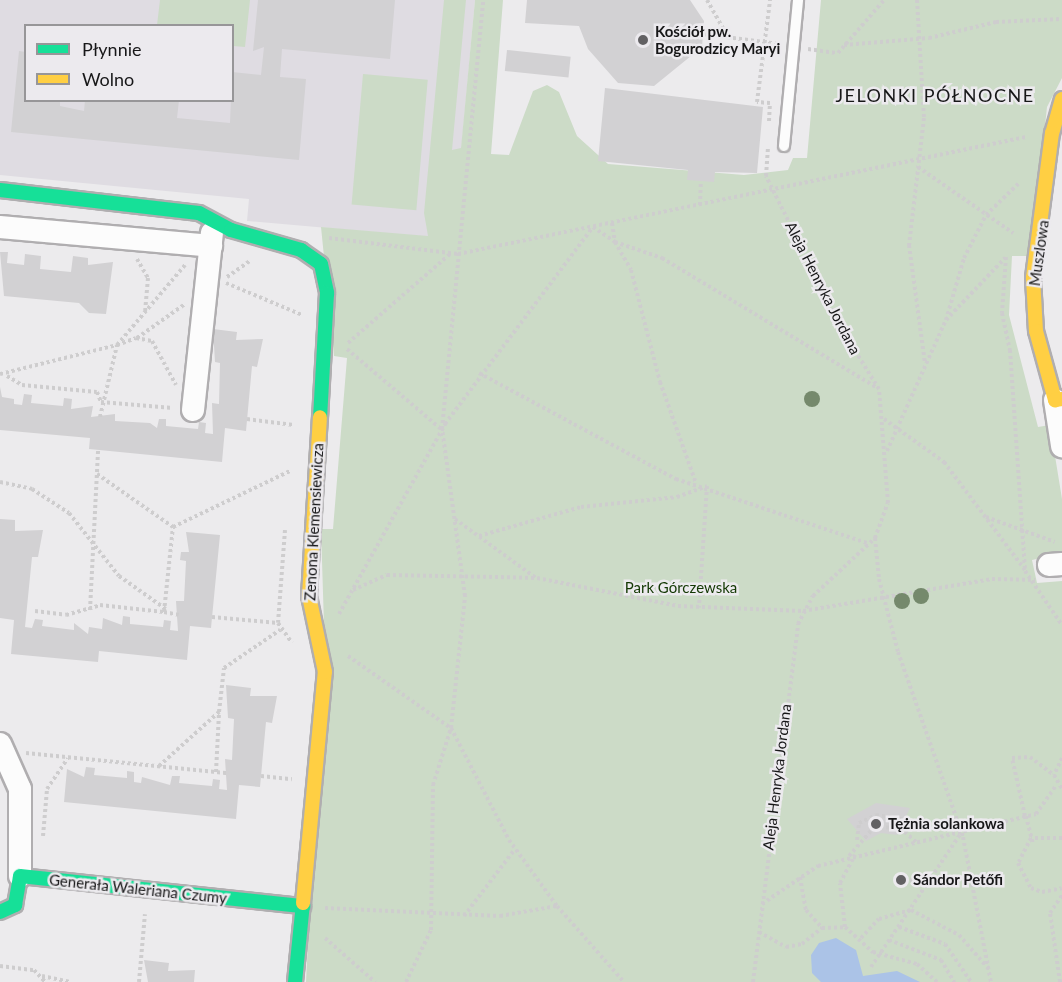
<!DOCTYPE html>
<html>
<head>
<meta charset="utf-8">
<style>
	body { margin:0 }
	#map { position:relative; width:1062px; height:982px; overflow:hidden; background:#ecebed; font-family:Lato,sans-serif }
	div>[style] { position:absolute }
	.built>* { inset:0; background:#dfdce2 }
	.green>* { inset:0; background:#ccdbc7; transform-origin:0 0 }
	.water>* { inset:0; background:#abc3e7 }
	.building>* { inset:0; background:#d2d1d3; transform-origin:0 0 }
	.path>* { height:4px; margin-top:-2px; transform-origin:0; background:repeating-linear-gradient(90deg,#cecdce 0 3px,transparent 0 6px) }
	.roads { filter:drop-shadow(2px 0 #b0aeb0) drop-shadow(-2px 0 #b0aeb0) drop-shadow(0 2px #b0aeb0) drop-shadow(0 -2px #b0aeb0) }
	.lane>* { height:10px; margin:-5px; padding:0 5px; transform-origin:5px; border-radius:5px; background:#fcfcfc }
	.street>* { height:22px; margin:-11px; padding:0 11px; transform-origin:11px; border-radius:11px; background:#fcfcfc }
	.fast>* { height:14px; margin:-7px; padding:0 7px; transform-origin:7px; border-radius:7px; background:#16e098 }
	.slow>* { height:14px; margin:-7px; padding:0 7px; transform-origin:7px; border-radius:7px; background:#ffcf43 }
	.trees>* { width:16px; height:16px; margin:-8px; border-radius:50%; background:#75896c }
	.dots>* { width:16px; height:16px; translate:-50% -50%; box-sizing:border-box; border:3px solid #eceaee; border-radius:50% }
	span { translate:-50% -50%; white-space:nowrap; text-align:center; line-height:1.15; -webkit-text-stroke:5px #eceaee; paint-order:stroke }
	.poi-label { font-size:15px; color:#171718; font-weight:700 }
	.left { translate:0 -50%; text-align:left }
	.street-label { font-size:15px; color:#171718 }
	.park-label { font-size:15px; color:#133803 }
	.quarter-label { font-size:18px; color:#171718; letter-spacing:1.5px }
	.legend { position:absolute; left:24px; top:24px; width:210px; height:78px; box-sizing:border-box; background:#eceaee; border:2px solid #979698; margin:0; padding:8px 10px; list-style:none; font-size:18px; color:#171718 }
	.legend li { display:flex; align-items:center; gap:12px; height:30px }
	.legend b { width:30px; border:2px solid #979698 }
</style>
</head>
<body>
<div id="map">
	<div class="built">
		<i style="clip-path:polygon(evenodd,0 0,475px 0,453px 239px,247px 221px,249px 199px,0 175px,0 0,26px 26px,232px 26px,232px 100px,26px 100px,26px 26px)"></i>
	</div>
	<div class="green">
		<i style="clip-path:polygon(160px 0,250px 0,245px 47px,233px 46px,232px 26px,157px 25px)"></i>
		<i style="clip-path:polygon(444px 0,466px 0,452px 150px,461px 148px,475px 0,503px 0,491px 154px,509px 155px,533px 91px,547px 85px,559px 92px,577px 136px,608px 164px,744px 175px,788px 170px,793px 158px,807px 158px,821px 0,1062px 0,1062px 78px,1047px 107px,1031px 256px,1012px 256px,1009px 315px,1038px 427px,1050px 425px,1062px 499px,1062px 553px,1032px 560px,1037px 583px,1062px 581px,1062px 982px,306px 982px,324px 625px,321px 529px,333px 529px,347px 358px,334px 356px,321px 227px,428px 236px,424px 213px)"></i>
		<i style="left:363px;top:74px;width:65px;height:131px;rotate:5deg"></i>
	</div>
	<div class="water">
		<i style="clip-path:polygon(836px 938px,856px 950px,863px 976px,897px 971px,920px 982px,821px 982px,812px 973px,811px 955px,819px 943px)"></i>
	</div>
	<div class="building">
		<i style="clip-path:polygon(258px 0,395px 0,390px 59px,282px 49px,280px 77px,306px 79px,299px 160px,11px 132px,19px 51px,26px 52px,26px 100px,60px 100px,60px 106px,84px 111px,85px 100px,179px 100px,177px 118px,230px 123px,232px 72px,261px 75px,264px 47px,253px 51px)"></i>
		<i style="clip-path:polygon(527px 0,690px 0,704px 21px,702px 47px,654px 86px,618px 83px,588px 49px,579px 26px,525px 23px)"></i>
		<i style="left:507px;top:50px;width:64px;height:21px;rotate:6deg"></i>
		<i style="clip-path:polygon(605px 88px,763px 107px,757px 173px,715px 172px,714px 182px,687px 180px,688px 170px,598px 161px)"></i>
		<i style="clip-path:polygon(0 252px,8px 252px,7px 263px,24px 265px,25px 254px,41px 256px,40px 269px,71px 272px,73px 256px,88px 258px,88px 265px,113px 262px,106px 314px,89px 313px,79px 303px,4px 296px)"></i>
		<i style="clip-path:polygon(213px 329px,237px 332px,236px 340px,263px 339px,257px 367px,252px 366px,246px 431px,225px 428px,222px 462px,89px 449px,90px 438px,0 430px,0 387px,2px 397px,14px 399px,14px 404px,22px 405px,24px 394px,32px 395px,31px 403px,63px 406px,64px 398px,72px 399px,71px 409px,93px 406px,91px 417px,115px 414px,115px 421px,150px 423px,157px 428px,159px 419px,166px 419px,166px 426px,198px 429px,199px 422px,206px 423px,205px 433px,213px 434px,212px 403px,219px 404px,220px 363px,215px 362px)"></i>
		<i style="clip-path:polygon(0 519px,15px 520px,15px 531px,43px 530px,38px 557px,32px 557px,25px 627px,32px 628px,35px 619px,43px 620px,42px 626px,74px 630px,74px 623px,88px 634px,89px 627px,102px 629px,103px 618px,122px 625px,123px 616px,130px 617px,130px 624px,163px 627px,164px 620px,171px 621px,170px 630px,178px 631px,176px 601px,184px 601px,186px 561px,180px 560px,181px 552px,189px 552px,186px 532px,220px 535px,211px 628px,190px 626px,187px 660px,99px 651px,98px 662px,11px 654px,14px 620px,0 618px)"></i>
		<i style="clip-path:polygon(226px 685px,251px 688px,250px 696px,277px 696px,272px 723px,266px 722px,260px 787px,239px 785px,236px 819px,64px 802px,67px 769px,84px 777px,86px 767px,95px 768px,94px 775px,127px 778px,127px 771px,134px 772px,134px 782px,141px 783px,142px 777px,170px 785px,172px 776px,180px 776px,179px 783px,212px 786px,213px 779px,220px 780px,219px 789px,227px 790px,225px 759px,232px 760px,234px 719px,228px 718px)"></i>
		<i style="clip-path:polygon(876px 803px,910px 808px,897px 835px,881px 833px,866px 841px,847px 819px)"></i>
		<i style="clip-path:polygon(144px 960px,169px 963px,168px 971px,195px 970px,194px 982px,148px 982px)"></i>
	</div>
	<div class="path">
		<i style="left:707px;top:0;width:43px;rotate:60.4deg"></i>
		<i style="left:917px;top:0;width:118px;rotate:86.6deg"></i>
		<i style="left:924px;top:118px;width:128px;rotate:96.7deg"></i>
		<i style="left:909px;top:245px;width:119px;rotate:82.3deg"></i>
		<i style="left:703px;top:34px;width:77px;rotate:7.5deg"></i>
		<i style="left:844px;top:45px;width:85px;rotate:-4.7deg"></i>
		<i style="left:929px;top:38px;width:69px;rotate:-13.4deg"></i>
		<i style="left:996px;top:22px;width:66px;rotate:-2.6deg"></i>
		<i style="left:808px;top:49px;width:30px;rotate:8deg"></i>
		<i style="left:838px;top:53px;width:70px;rotate:-49deg"></i>
		<i style="left:769px;top:121px;width:18px;rotate:-87deg"></i>
		<i style="left:770px;top:103px;width:13px;rotate:-176deg"></i>
		<i style="left:757px;top:102px;width:103px;rotate:-82.7deg"></i>
		<i style="left:918px;top:167px;width:116px;rotate:34.8deg"></i>
		<i style="left:700px;top:205px;width:24px;rotate:-88deg"></i>
		<i style="left:612px;top:223px;width:19px;rotate:81deg"></i>
		<i style="left:615px;top:242px;width:32px;rotate:60deg"></i>
		<i style="left:631px;top:270px;width:116px;rotate:75.5deg"></i>
		<i style="left:660px;top:382px;width:107px;rotate:70.4deg"></i>
		<i style="left:329px;top:238px;width:130px;rotate:7.1deg"></i>
		<i style="left:458px;top:254px;width:580px;rotate:-11.64deg"></i>
		<i style="left:1006px;top:257px;width:56px;rotate:94.1deg"></i>
		<i style="left:1002px;top:313px;width:38px;rotate:78deg"></i>
		<i style="left:1010px;top:350px;width:222px;rotate:86.1deg"></i>
		<i style="left:1025px;top:571px;width:65px;rotate:55.6deg"></i>
		<i style="left:137px;top:259px;width:22px;rotate:60deg"></i>
		<i style="left:148px;top:278px;width:33px;rotate:95deg"></i>
		<i style="left:227px;top:277px;width:28px;rotate:-35deg"></i>
		<i style="left:226px;top:283px;width:82px;rotate:22.8deg"></i>
		<i style="left:946px;top:320px;width:86px;rotate:-46.4deg"></i>
		<i style="left:137px;top:338px;width:59px;rotate:-35.3deg"></i>
		<i style="left:348px;top:343px;width:135px;rotate:-41.1deg"></i>
		<i style="left:347px;top:349px;width:123px;rotate:40.4deg"></i>
		<i style="left:479px;top:373px;width:224px;rotate:28.3deg"></i>
		<i style="left:676px;top:479px;width:201px;rotate:18.5deg"></i>
		<i style="left:0;top:374px;width:121px;rotate:-13.9deg"></i>
		<i style="left:117px;top:345px;width:105px;rotate:-49.6deg"></i>
		<i style="left:7px;top:376px;width:17px;rotate:31deg"></i>
		<i style="left:22px;top:385px;width:75px;rotate:5.3deg"></i>
		<i style="left:97px;top:392px;width:11px;rotate:68deg"></i>
		<i style="left:101px;top:402px;width:72px;rotate:4.8deg"></i>
		<i style="left:100px;top:417px;width:74px;rotate:-76.7deg"></i>
		<i style="left:117px;top:345px;width:20px;rotate:-20deg"></i>
		<i style="left:136px;top:338px;width:16px;rotate:11deg"></i>
		<i style="left:152px;top:341px;width:50px;rotate:61.4deg"></i>
		<i style="left:247px;top:419px;width:47px;rotate:7.3deg"></i>
		<i style="left:884px;top:419px;width:74px;rotate:35.6deg"></i>
		<i style="left:944px;top:462px;width:135px;rotate:53.1deg"></i>
		<i style="left:887px;top:451px;width:144px;rotate:-65.8deg"></i>
		<i style="left:946px;top:320px;width:65px;rotate:-73.8deg"></i>
		<i style="left:964px;top:258px;width:48px;rotate:-62.9deg"></i>
		<i style="left:986px;top:215px;width:47px;rotate:-44.1deg"></i>
		<i style="left:97px;top:474px;width:93px;rotate:34.9deg"></i>
		<i style="left:173px;top:527px;width:130px;rotate:-25.6deg"></i>
		<i style="left:0;top:482px;width:33px;rotate:12deg"></i>
		<i style="left:32px;top:489px;width:44px;rotate:33deg"></i>
		<i style="left:69px;top:513px;width:80px;rotate:51.6deg"></i>
		<i style="left:119px;top:576px;width:57px;rotate:35.1deg"></i>
		<i style="left:986px;top:517px;width:73px;rotate:19.9deg"></i>
		<i style="left:455px;top:519px;width:100px;rotate:36.1deg"></i>
		<i style="left:285px;top:530px;width:93px;rotate:94.3deg"></i>
		<i style="left:278px;top:623px;width:24px;rotate:55deg"></i>
		<i style="left:479px;top:536px;width:106px;rotate:-15.9deg"></i>
		<i style="left:581px;top:507px;width:97px;rotate:-5.9deg"></i>
		<i style="left:677px;top:497px;width:32px;rotate:-20deg"></i>
		<i style="left:707px;top:486px;width:122px;rotate:93.8deg"></i>
		<i style="left:875px;top:538px;width:41px;rotate:84.4deg"></i>
		<i style="left:879px;top:579px;width:75px;rotate:75.4deg"></i>
		<i style="left:898px;top:652px;width:196px;rotate:70.6deg"></i>
		<i style="left:963px;top:837px;width:148px;rotate:79.1deg"></i>
		<i style="left:353px;top:590px;width:37px;rotate:-24deg"></i>
		<i style="left:387px;top:575px;width:150px;rotate:1.1deg"></i>
		<i style="left:537px;top:578px;width:144px;rotate:11.2deg"></i>
		<i style="left:678px;top:606px;width:125px;rotate:2.3deg"></i>
		<i style="left:803px;top:611px;width:192px;rotate:-9.6deg"></i>
		<i style="left:992px;top:579px;width:43px;rotate:1.3deg"></i>
		<i style="left:90px;top:610px;width:160px;rotate:-87.1deg"></i>
		<i style="left:35px;top:611px;width:31px;rotate:7deg"></i>
		<i style="left:66px;top:615px;width:35px;rotate:-16deg"></i>
		<i style="left:100px;top:605px;width:64px;rotate:6.2deg"></i>
		<i style="left:164px;top:612px;width:85px;rotate:-84deg"></i>
		<i style="left:164px;top:612px;width:15px;rotate:11deg"></i>
		<i style="left:339px;top:614px;width:218px;rotate:-60.8deg"></i>
		<i style="left:445px;top:424px;width:246px;rotate:-53.1deg"></i>
		<i style="left:593px;top:227px;width:27px;rotate:34deg"></i>
		<i style="left:615px;top:242px;width:50px;rotate:18.8deg"></i>
		<i style="left:662px;top:258px;width:253px;rotate:31.1deg"></i>
		<i style="left:212px;top:617px;width:66px;rotate:5.2deg"></i>
		<i style="left:348px;top:656px;width:126px;rotate:35deg"></i>
		<i style="left:451px;top:728px;width:126px;rotate:62.6deg"></i>
		<i style="left:509px;top:840px;width:82px;rotate:54deg"></i>
		<i style="left:557px;top:906px;width:101px;rotate:48.6deg"></i>
		<i style="left:26px;top:753px;width:203px;rotate:5.7deg"></i>
		<i style="left:1062px;top:758px;width:19px;rotate:115deg"></i>
		<i style="left:1054px;top:775px;width:16px;rotate:60deg"></i>
		<i style="left:159px;top:766px;width:81px;rotate:-42deg"></i>
		<i style="left:219px;top:712px;width:44px;rotate:-83.5deg"></i>
		<i style="left:224px;top:668px;width:68px;rotate:-34.2deg"></i>
		<i style="left:216px;top:772px;width:59px;rotate:-87.1deg"></i>
		<i style="left:261px;top:776px;width:31px;rotate:6deg"></i>
		<i style="left:1025px;top:816px;width:59px;rotate:-102.6deg"></i>
		<i style="left:1012px;top:758px;width:18px;rotate:-3deg"></i>
		<i style="left:1030px;top:757px;width:30px;rotate:37deg"></i>
		<i style="left:1026px;top:816px;width:29px;rotate:76deg"></i>
		<i style="left:43px;top:836px;width:47px;rotate:-85.1deg"></i>
		<i style="left:47px;top:789px;width:37px;rotate:-56deg"></i>
		<i style="left:1062px;top:838px;width:31px;rotate:180deg"></i>
		<i style="left:1031px;top:838px;width:28px;rotate:117deg"></i>
		<i style="left:1018px;top:863px;width:28px;rotate:63deg"></i>
		<i style="left:1031px;top:888px;width:12px;rotate:20deg"></i>
		<i style="left:1042px;top:892px;width:20px;rotate:-11deg"></i>
		<i style="left:857px;top:840px;width:17px;rotate:-83deg"></i>
		<i style="left:859px;top:823px;width:19px;rotate:-25deg"></i>
		<i style="left:876px;top:815px;width:26px;rotate:9deg"></i>
		<i style="left:902px;top:819px;width:10px;rotate:114deg"></i>
		<i style="left:849px;top:856px;width:38px;rotate:-49deg"></i>
		<i style="left:874px;top:827px;width:26px;rotate:2deg"></i>
		<i style="left:900px;top:828px;width:23px;rotate:41deg"></i>
		<i style="left:800px;top:877px;width:34px;rotate:80deg"></i>
		<i style="left:806px;top:910px;width:24px;rotate:48deg"></i>
		<i style="left:904px;top:880px;width:27px"></i>
		<i style="left:762px;top:904px;width:68px;rotate:-34.2deg"></i>
		<i style="left:818px;top:866px;width:224px;rotate:-13.4deg"></i>
		<i style="left:1036px;top:814px;width:35px;rotate:-55deg"></i>
		<i style="left:325px;top:908px;width:175px;rotate:2.6deg"></i>
		<i style="left:500px;top:916px;width:58px;rotate:-10deg"></i>
		<i style="left:464px;top:916px;width:84px;rotate:-52.7deg"></i>
		<i style="left:845px;top:927px;width:44px;rotate:-96.5deg"></i>
		<i style="left:840px;top:883px;width:32px;rotate:-62deg"></i>
		<i style="left:899px;top:927px;width:49px;rotate:20.3deg"></i>
		<i style="left:945px;top:944px;width:46px;rotate:55.6deg"></i>
		<i style="left:759px;top:932px;width:31px;rotate:29deg"></i>
		<i style="left:786px;top:947px;width:16px;rotate:-11deg"></i>
		<i style="left:802px;top:944px;width:26px;rotate:-39deg"></i>
		<i style="left:822px;top:928px;width:23px;rotate:-2deg"></i>
		<i style="left:845px;top:927px;width:38px;rotate:42deg"></i>
		<i style="left:873px;top:952px;width:46px;rotate:15.3deg"></i>
		<i style="left:917px;top:964px;width:27px;rotate:42deg"></i>
		<i style="left:325px;top:938px;width:67px;rotate:41.3deg"></i>
		<i style="left:861px;top:938px;width:26px;rotate:-47deg"></i>
		<i style="left:879px;top:919px;width:33px;rotate:-16deg"></i>
		<i style="left:911px;top:910px;width:54px;rotate:27.5deg"></i>
		<i style="left:959px;top:935px;width:44px;rotate:48.7deg"></i>
		<i style="left:889px;top:940px;width:56px;rotate:21deg"></i>
		<i style="left:941px;top:960px;width:26px;rotate:59deg"></i>
		<i style="left:0;top:966px;width:34px;rotate:7deg"></i>
		<i style="left:34px;top:970px;width:16px;rotate:47deg"></i>
		<i style="left:871px;top:967px;width:161px;rotate:-56.1deg"></i>
		<i style="left:42px;top:976px;width:29px;rotate:12deg"></i>
		<i style="left:139px;top:982px;width:68px;rotate:-85deg"></i>
		<i style="left:406px;top:982px;width:58px;rotate:-64.3deg"></i>
		<i style="left:431px;top:930px;width:145px;rotate:-89.2deg"></i>
		<i style="left:433px;top:785px;width:60px;rotate:-72.5deg"></i>
		<i style="left:451px;top:728px;width:133px;rotate:-83.9deg"></i>
		<i style="left:465px;top:596px;width:169px;rotate:-97.8deg"></i>
		<i style="left:442px;top:429px;width:431px;rotate:-84.5deg"></i>
		<i style="left:753px;top:982px;width:361px;rotate:-82.8deg"></i>
		<i style="left:798px;top:624px;width:32px;rotate:-62deg"></i>
		<i style="left:813px;top:596px;width:85px;rotate:-43.1deg"></i>
		<i style="left:875px;top:538px;width:37px;rotate:-70deg"></i>
		<i style="left:888px;top:503px;width:114px;rotate:-94.5deg"></i>
		<i style="left:879px;top:389px;width:60px;rotate:-122.1deg"></i>
		<i style="left:847px;top:338px;width:181px;rotate:-116.6deg"></i>
		<i style="left:766px;top:176px;width:30px;rotate:-86deg"></i>
		<i style="left:1060px;top:982px;width:70px;rotate:-98.2deg"></i>
		<i style="left:1050px;top:913px;width:22px;rotate:-56deg"></i>
	</div>
	<div class="roads">
		<div class="lane">
			<i style="left:784px;top:146px;width:147px;rotate:-84.5deg"></i>
		</div>
		<div class="street">
			<i style="left:0;top:227px;width:212px;rotate:5.1deg"></i>
			<i style="left:1055px;top:400px;width:47px;rotate:81.3deg"></i>
			<i style="left:193px;top:410px;width:178px;rotate:-83.9deg"></i>
			<i style="left:1049px;top:565px;width:13px;rotate:-4deg"></i>
			<i style="left:0;top:744px;width:49px;rotate:66deg"></i>
			<i style="left:20px;top:789px;width:87px;rotate:90deg"></i>
		</div>
		<div class="fast">
			<i style="left:0;top:190px;width:200px;rotate:6.6deg"></i>
			<i style="left:199px;top:213px;width:36px;rotate:28deg"></i>
			<i style="left:231px;top:230px;width:73px;rotate:15.9deg"></i>
			<i style="left:301px;top:250px;width:24px;rotate:35deg"></i>
			<i style="left:321px;top:264px;width:30px;rotate:78deg"></i>
			<i style="left:327px;top:293px;width:124px;rotate:93.2deg"></i>
			<i style="left:0;top:912px;width:17px;rotate:-25deg"></i>
			<i style="left:15px;top:905px;width:29px;rotate:-80deg"></i>
			<i style="left:20px;top:876px;width:285px;rotate:6.1deg"></i>
			<i style="left:295px;top:982px;width:79px;rotate:-84.2deg"></i>
		</div>
		<div class="slow">
			<i style="left:1062px;top:99px;width:35px;rotate:106deg"></i>
			<i style="left:1052px;top:133px;width:146px;rotate:97.5deg"></i>
			<i style="left:1033px;top:278px;width:53px;rotate:86.8deg"></i>
			<i style="left:1036px;top:331px;width:72px;rotate:74.6deg"></i>
			<i style="left:1055px;top:400px;width:7px;rotate:-8deg"></i>
			<i style="left:303px;top:903px;width:232px;rotate:-84.6deg"></i>
			<i style="left:325px;top:672px;width:78px;rotate:-101.9deg"></i>
			<i style="left:309px;top:596px;width:179px;rotate:-86.5deg"></i>
		</div>
	</div>
	<div class="trees">
		<i style="left:812px;top:399px"></i>
		<i style="left:921px;top:596px"></i>
		<i style="left:902px;top:601px"></i>
	</div>
	<div class="dots">
		<i style="left:643px;top:40px;background:#626163"></i>
		<i style="left:876px;top:824px;background:#626163"></i>
		<i style="left:901px;top:880px;background:#626163"></i>
	</div>
	<div class="poi-label">
		<span class="left" style="left:655px;top:40px">Kościół pw.<br>Bogurodzicy Maryi</span>
		<span class="left" style="left:888px;top:824px">Tężnia solankowa</span>
		<span class="left" style="left:913px;top:880px">Sándor Petőfi</span>
	</div>
	<div class="street-label">
		<span style="left:1039px;top:253px;rotate:-82deg">Muszlowa</span>
		<span style="left:823px;top:288px;rotate:63deg">Aleja Henryka Jordana</span>
		<span style="left:314px;top:522px;rotate:-87deg">Zenona Klemensiewicza</span>
		<span style="left:777px;top:777px;rotate:-83deg">Aleja Henryka Jordana</span>
		<span style="left:138px;top:889px;rotate:6deg">Generała Waleriana Czumy</span>
	</div>
	<div class="park-label">
		<span style="left:681px;top:588px">Park Górczewska</span>
	</div>
	<div class="quarter-label">
		<span style="left:935px;top:95px">JELONKI PÓŁNOCNE</span>
	</div>
	<ul class="legend">
	<li><b style="height:8px;background:#16e098"></b>Płynnie</li>
	<li><b style="height:8px;background:#ffcf43"></b>Wolno</li>
	</ul>
</div>
</body>
</html>
